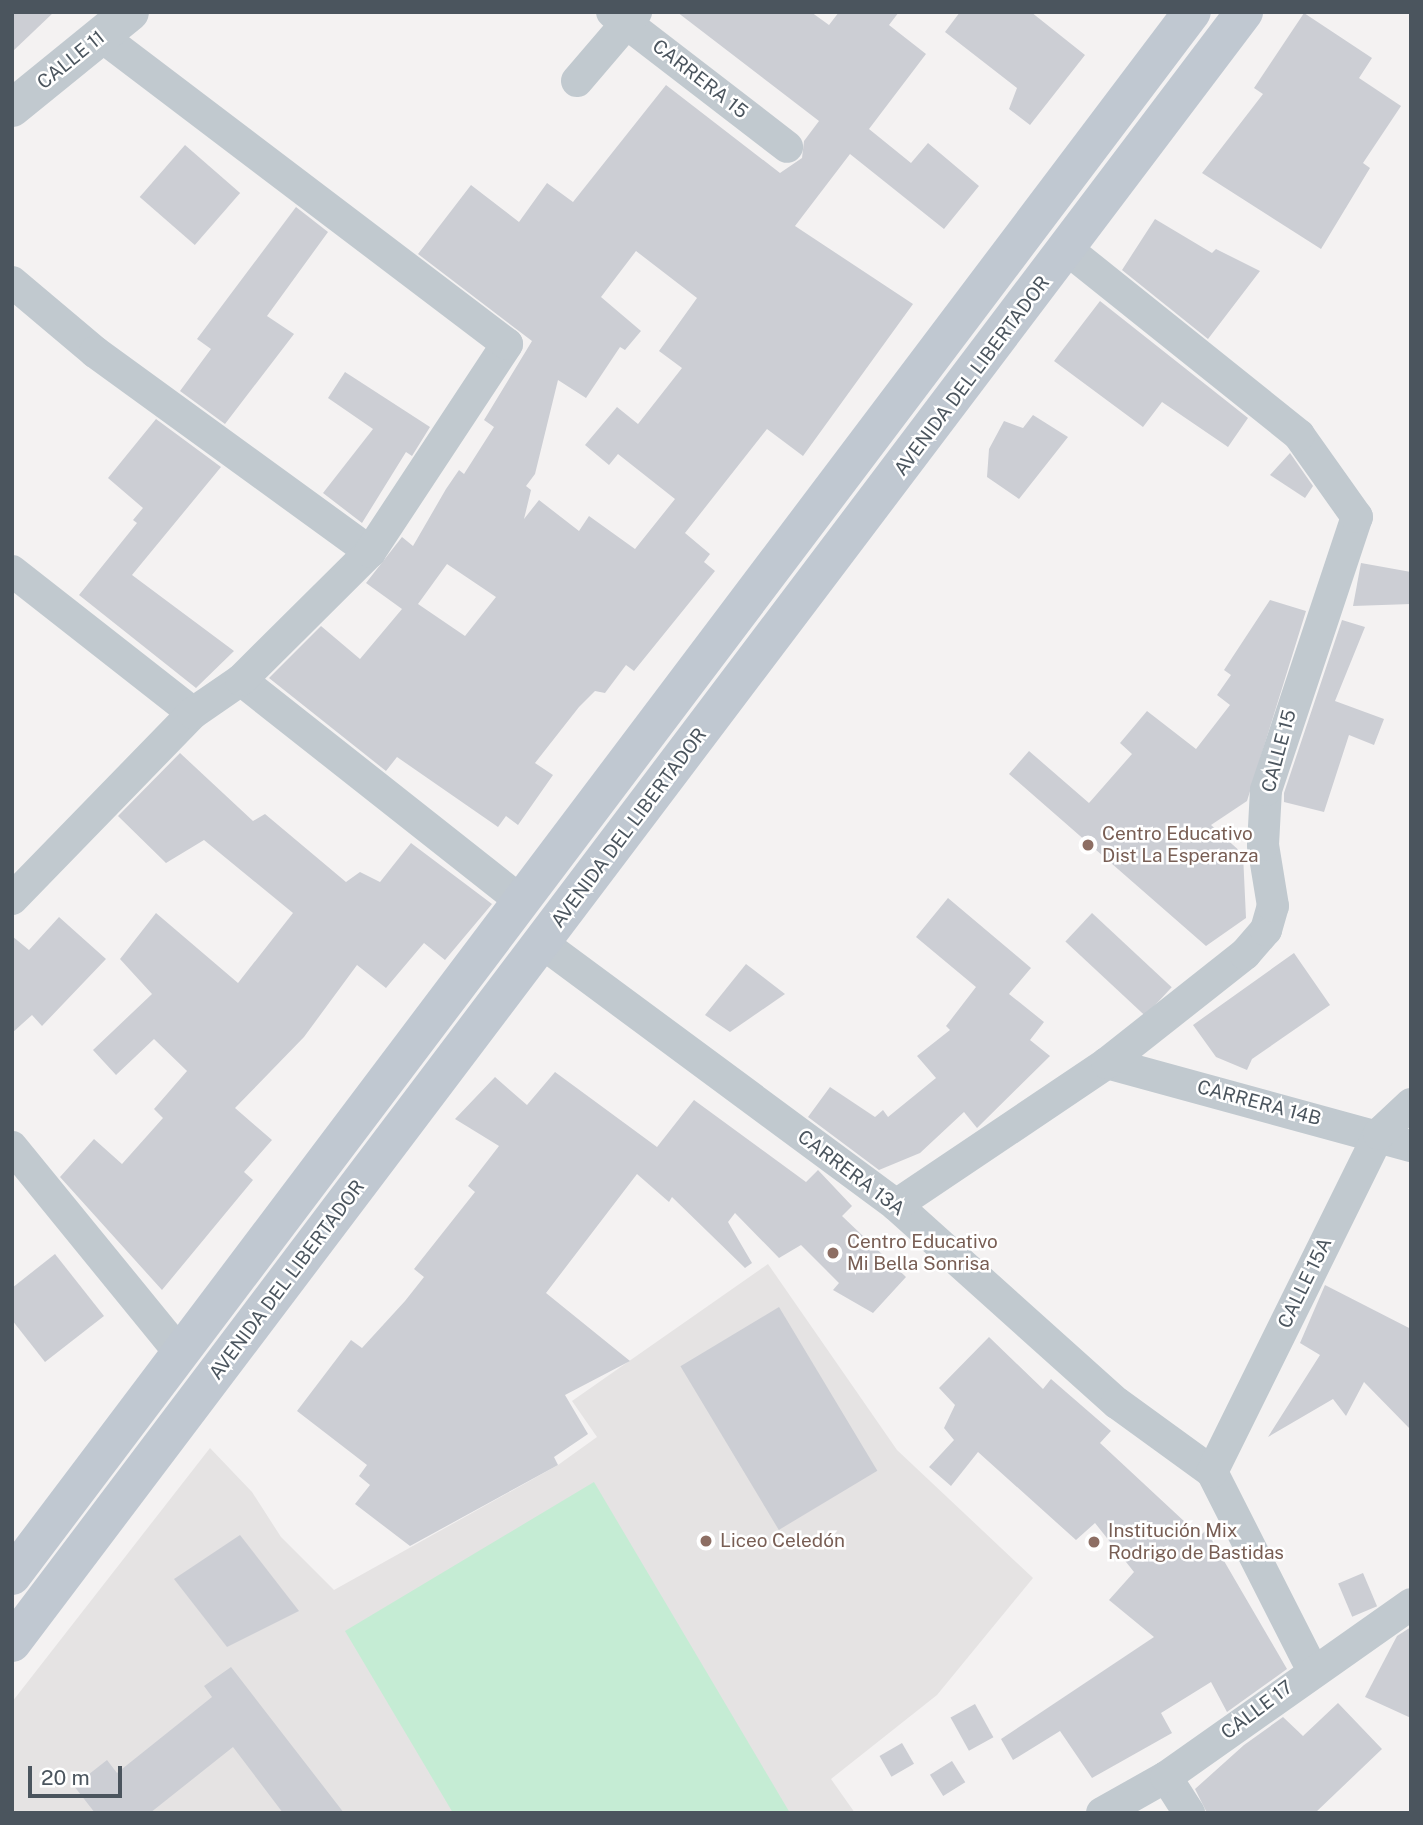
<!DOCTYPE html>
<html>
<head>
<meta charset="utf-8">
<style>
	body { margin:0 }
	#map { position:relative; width:1423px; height:1825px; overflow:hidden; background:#f4f2f2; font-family:"Public Sans",sans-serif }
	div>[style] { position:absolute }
	.education>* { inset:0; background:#e5e3e3 }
	.green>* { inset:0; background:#c5ecd4 }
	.building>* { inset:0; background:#ccced4; transform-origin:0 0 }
	.minor>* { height:32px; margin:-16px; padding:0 16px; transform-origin:16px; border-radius:16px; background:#c1c9cf }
	.tertiary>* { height:38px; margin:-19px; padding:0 19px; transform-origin:19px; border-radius:19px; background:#c1c9cf }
	.secondary>* { height:38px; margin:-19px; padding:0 19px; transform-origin:19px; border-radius:19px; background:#c0c8d1 }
	.dots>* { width:19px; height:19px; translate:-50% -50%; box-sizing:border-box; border:4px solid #fff; border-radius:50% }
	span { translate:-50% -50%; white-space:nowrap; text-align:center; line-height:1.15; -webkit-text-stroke:5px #fff; paint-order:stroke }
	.street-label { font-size:19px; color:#4b555e }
	.education-label { font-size:19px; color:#785e54 }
	.left { translate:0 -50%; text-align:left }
	.frame { position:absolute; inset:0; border:14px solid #4b555e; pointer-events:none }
	.scale { position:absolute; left:28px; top:1766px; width:94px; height:32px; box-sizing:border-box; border:4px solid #4b555e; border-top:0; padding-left:9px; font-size:21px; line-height:24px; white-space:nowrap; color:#4b555e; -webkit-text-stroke:5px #fff; paint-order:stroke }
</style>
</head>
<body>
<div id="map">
	<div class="education">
		<i style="clip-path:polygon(768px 1264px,897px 1450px,1033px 1578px,937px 1695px,831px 1779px,855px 1813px,12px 1813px,12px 1702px,210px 1448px,252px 1492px,281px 1537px,334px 1590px,558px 1465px,597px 1437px,572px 1401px)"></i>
	</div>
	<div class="green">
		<i style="clip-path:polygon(594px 1482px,790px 1813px,453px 1813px,345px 1631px)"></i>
	</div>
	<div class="building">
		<i style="clip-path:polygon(12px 12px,54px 12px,12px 52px)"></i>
		<i style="clip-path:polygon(evenodd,677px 12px,811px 12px,829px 25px,839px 12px,899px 12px,889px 25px,926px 54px,869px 129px,911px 163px,928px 143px,979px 186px,944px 229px,850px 154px,795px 226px,913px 304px,803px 456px,767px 429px,685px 533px,710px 554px,704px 562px,715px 571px,634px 671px,626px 665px,605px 693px,595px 691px,579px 707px,535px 763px,553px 775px,518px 825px,506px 816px,498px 827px,397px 757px,386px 771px,269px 678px,321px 626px,360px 659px,402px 609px,366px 583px,402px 537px,413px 546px,446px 489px,459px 470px,464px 474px,494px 427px,484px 420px,532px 341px,418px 254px,471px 185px,519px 222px,547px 183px,573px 202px,666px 85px,780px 173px,802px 158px,804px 141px,819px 121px,677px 12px,636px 251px,697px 298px,659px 351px,682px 368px,638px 424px,617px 407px,585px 445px,609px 465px,618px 454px,675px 499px,635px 549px,589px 516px,579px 531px,539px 500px,524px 519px,531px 490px,526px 486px,535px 474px,558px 380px,586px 398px,620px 347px,625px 350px,641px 331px,601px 297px,636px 251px,677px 12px,447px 564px,496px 597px,465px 636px,418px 604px,447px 564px)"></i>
		<i style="clip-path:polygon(960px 12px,1031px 12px,1085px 55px,1030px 125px,1009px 109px,1017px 88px,945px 32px)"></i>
		<i style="clip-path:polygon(1304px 13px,1372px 58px,1359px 78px,1401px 106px,1363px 163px,1370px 168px,1321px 249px,1202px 173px,1263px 94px,1254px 88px)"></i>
		<i style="left:185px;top:145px;width:73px;height:69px;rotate:41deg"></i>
		<i style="clip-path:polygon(296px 207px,328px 232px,267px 316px,294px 334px,225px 424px,180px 391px,211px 349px,197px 339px)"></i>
		<i style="clip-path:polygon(1155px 219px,1212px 253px,1216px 249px,1260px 271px,1208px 339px,1122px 270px)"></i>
		<i style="clip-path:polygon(1100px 301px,1248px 418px,1228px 447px,1162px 402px,1143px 427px,1054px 361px)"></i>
		<i style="clip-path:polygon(345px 372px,430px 427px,412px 456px,406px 452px,362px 523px,323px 493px,373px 429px,328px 398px)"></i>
		<i style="clip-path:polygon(1033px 415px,1068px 437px,1019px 499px,987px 477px,989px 449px,1004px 421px,1023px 428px)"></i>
		<i style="clip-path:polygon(156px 419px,221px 467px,132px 575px,234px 651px,196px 688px,79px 595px,137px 523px,133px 520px,143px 508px,108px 478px)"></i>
		<i style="clip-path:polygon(1290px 453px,1313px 486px,1305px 498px,1270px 475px)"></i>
		<i style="clip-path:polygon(1361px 563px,1411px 572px,1411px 604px,1353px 606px)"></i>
		<i style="clip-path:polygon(1270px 600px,1306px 611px,1247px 801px,1211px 825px,1243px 854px,1246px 918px,1206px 946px,1009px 774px,1029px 751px,1089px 803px,1132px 754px,1120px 743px,1147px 711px,1196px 749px,1230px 705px,1217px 695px,1231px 675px,1224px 670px)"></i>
		<i style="clip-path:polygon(1342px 620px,1365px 627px,1335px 701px,1384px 719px,1374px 745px,1349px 735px,1324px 812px,1284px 802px,1284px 793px)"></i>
		<i style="clip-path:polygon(180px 753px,253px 821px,265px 814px,346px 882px,360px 872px,380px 882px,411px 843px,492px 904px,445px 960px,424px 943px,386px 988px,357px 965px,304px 1037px,235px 1108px,272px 1140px,244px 1172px,253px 1180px,162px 1290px,60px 1177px,94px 1139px,122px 1164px,163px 1118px,154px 1109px,187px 1071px,154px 1039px,116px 1075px,93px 1050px,152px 994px,120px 959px,156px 913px,238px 983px,293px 913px,204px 840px,166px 863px,118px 816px)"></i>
		<i style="clip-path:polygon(948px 898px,1031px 968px,1009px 994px,1044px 1022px,1030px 1040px,1050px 1056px,977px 1128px,964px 1112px,920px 1153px,879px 1170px,808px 1117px,830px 1087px,875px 1117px,883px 1110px,888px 1117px,936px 1078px,917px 1056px,950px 1030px,946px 1026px,976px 987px,916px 937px)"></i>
		<i style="left:1092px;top:913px;width:109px;height:39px;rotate:43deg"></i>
		<i style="clip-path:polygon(59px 917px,106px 959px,42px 1026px,32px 1015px,12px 1033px,12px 936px,29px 950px)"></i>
		<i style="clip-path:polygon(1294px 953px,1330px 1005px,1252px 1059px,1247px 1070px,1216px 1057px,1193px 1025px)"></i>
		<i style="clip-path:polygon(746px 964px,785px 994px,730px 1032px,705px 1015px)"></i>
		<i style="clip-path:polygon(555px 1072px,657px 1147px,694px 1100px,806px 1182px,818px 1170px,852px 1206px,842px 1216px,906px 1277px,873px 1313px,833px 1290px,839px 1283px,801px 1245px,779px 1258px,735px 1213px,728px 1222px,752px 1263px,745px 1268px,672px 1197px,669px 1202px,637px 1174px,546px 1293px,630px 1361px,565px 1395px,588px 1434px,554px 1457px,558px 1465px,410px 1546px,355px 1504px,370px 1485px,359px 1476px,367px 1465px,297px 1411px,351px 1340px,362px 1348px,405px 1301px,424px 1277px,414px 1269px,475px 1192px,468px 1186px,499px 1146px,455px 1119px,495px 1077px,527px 1105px)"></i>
		<i style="clip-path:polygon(55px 1254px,104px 1316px,45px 1362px,12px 1320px,12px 1288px)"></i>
		<i style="clip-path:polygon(1325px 1285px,1411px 1329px,1411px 1430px,1364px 1382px,1346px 1416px,1333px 1399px,1268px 1437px,1320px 1355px,1300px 1343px)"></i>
		<i style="left:779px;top:1307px;width:191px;height:115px;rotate:59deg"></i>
		<i style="clip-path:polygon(989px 1337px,1043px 1389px,1051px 1379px,1111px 1431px,1100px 1443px,1200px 1536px,1206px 1530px,1287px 1669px,1227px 1712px,1211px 1682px,1161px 1713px,1172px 1733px,1092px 1778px,1060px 1731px,1013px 1760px,1001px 1739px,1154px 1637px,1109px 1600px,1134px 1572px,1095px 1523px,1076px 1540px,978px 1452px,951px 1486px,929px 1467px,954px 1440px,944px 1428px,955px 1405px,939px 1388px)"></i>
		<i style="clip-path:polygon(240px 1535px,299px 1611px,227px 1647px,174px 1579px)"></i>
		<i style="left:1363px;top:1573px;width:36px;height:27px;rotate:67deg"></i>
		<i style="clip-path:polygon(1411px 1627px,1411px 1718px,1365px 1697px,1397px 1636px)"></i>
		<i style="clip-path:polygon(231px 1667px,344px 1813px,283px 1813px,233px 1747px,150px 1813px,95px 1813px,74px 1786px,107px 1760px,117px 1773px,212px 1697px,204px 1686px)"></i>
		<i style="clip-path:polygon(1338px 1703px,1382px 1749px,1315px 1813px,1207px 1813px,1195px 1789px,1244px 1745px,1283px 1717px,1303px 1736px)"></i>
		<i style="left:975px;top:1704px;width:38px;height:28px;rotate:61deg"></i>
		<i style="left:902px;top:1743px;width:24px;height:26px;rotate:60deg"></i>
		<i style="left:952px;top:1761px;width:25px;height:26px;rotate:58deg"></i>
	</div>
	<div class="minor">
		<i style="left:612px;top:12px;width:221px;rotate:37.6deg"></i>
		<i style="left:577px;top:81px;width:91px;rotate:-49.5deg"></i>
		<i style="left:12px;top:282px;width:109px;rotate:40.1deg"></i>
		<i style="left:95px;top:352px;width:340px;rotate:36deg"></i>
		<i style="left:12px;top:571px;width:230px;rotate:38.1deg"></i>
		<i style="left:241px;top:680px;width:357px;rotate:38.3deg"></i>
		<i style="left:12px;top:899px;width:260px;rotate:-45.8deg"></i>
		<i style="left:193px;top:713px;width:58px;rotate:-34.5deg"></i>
		<i style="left:241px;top:680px;width:182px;rotate:-44.8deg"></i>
		<i style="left:370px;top:552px;width:249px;rotate:-56.6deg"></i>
		<i style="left:507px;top:344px;width:510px;rotate:-142.82deg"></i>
		<i style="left:542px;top:943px;width:440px;rotate:36.5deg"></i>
		<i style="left:896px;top:1205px;width:297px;rotate:41.9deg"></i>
		<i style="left:1117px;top:1403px;width:117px;rotate:36deg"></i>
		<i style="left:1212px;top:1472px;width:221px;rotate:63.1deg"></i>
		<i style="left:1107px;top:1063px;width:315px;rotate:15.3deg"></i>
		<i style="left:12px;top:1147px;width:266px;rotate:50.8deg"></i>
		<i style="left:896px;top:1205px;width:254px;rotate:-33.9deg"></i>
		<i style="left:1107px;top:1063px;width:176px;rotate:-38.3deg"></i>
		<i style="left:1245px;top:954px;width:32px;rotate:-49deg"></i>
		<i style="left:1266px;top:930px;width:25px;rotate:-74deg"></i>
		<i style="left:1273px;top:906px;width:62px;rotate:-99.3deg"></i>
		<i style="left:1263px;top:845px;width:55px;rotate:-86.9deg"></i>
		<i style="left:1266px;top:790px;width:288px;rotate:-71.6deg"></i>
		<i style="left:1357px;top:517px;width:100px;rotate:-125.3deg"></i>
		<i style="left:1299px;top:435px;width:296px;rotate:-141.3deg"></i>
		<i style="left:1212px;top:1472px;width:377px;rotate:-63.7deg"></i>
		<i style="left:1379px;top:1134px;width:44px;rotate:-43.2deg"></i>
		<i style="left:1166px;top:1777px;width:43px;rotate:57.4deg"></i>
		<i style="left:1102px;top:1813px;width:73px;rotate:-29.4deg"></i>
		<i style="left:1166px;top:1777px;width:300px;rotate:-35.2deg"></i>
	</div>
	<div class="tertiary">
		<i style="left:12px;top:108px;width:152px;rotate:-39.1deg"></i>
	</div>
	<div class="secondary">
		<i style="left:12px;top:1576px;width:1959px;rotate:-52.97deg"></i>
		<i style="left:12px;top:1643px;width:2044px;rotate:-52.93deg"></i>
	</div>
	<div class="dots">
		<i style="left:1088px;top:845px;background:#8d6e63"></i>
		<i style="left:833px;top:1253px;background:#8d6e63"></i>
		<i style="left:706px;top:1541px;background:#8d6e63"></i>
		<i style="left:1094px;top:1542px;background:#8d6e63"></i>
	</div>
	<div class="street-label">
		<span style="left:71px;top:60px;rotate:-39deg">CALLE 11</span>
		<span style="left:700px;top:79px;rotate:38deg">CARRERA 15</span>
		<span style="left:972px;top:376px;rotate:-53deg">AVENIDA DEL LIBERTADOR</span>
		<span style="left:1279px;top:751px;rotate:-75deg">CALLE 15</span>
		<span style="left:629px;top:828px;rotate:-53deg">AVENIDA DEL LIBERTADOR</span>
		<span style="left:1259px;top:1103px;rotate:15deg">CARRERA 14B</span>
		<span style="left:851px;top:1173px;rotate:37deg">CARRERA 13A</span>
		<span style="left:287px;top:1280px;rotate:-53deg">AVENIDA DEL LIBERTADOR</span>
		<span style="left:1305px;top:1283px;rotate:-64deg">CALLE 15A</span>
		<span style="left:1257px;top:1710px;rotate:-37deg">CALLE 17</span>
	</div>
	<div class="education-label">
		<span class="left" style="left:1102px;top:845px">Centro Educativo<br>Dist La Esperanza</span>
		<span class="left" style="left:847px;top:1253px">Centro Educativo<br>Mi Bella Sonrisa</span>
		<span class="left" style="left:1108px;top:1542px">Institución Mix<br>Rodrigo de Bastidas</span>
		<span class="left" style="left:720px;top:1541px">Liceo Celedón</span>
	</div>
	<div class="frame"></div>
	<div class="scale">20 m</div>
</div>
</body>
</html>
